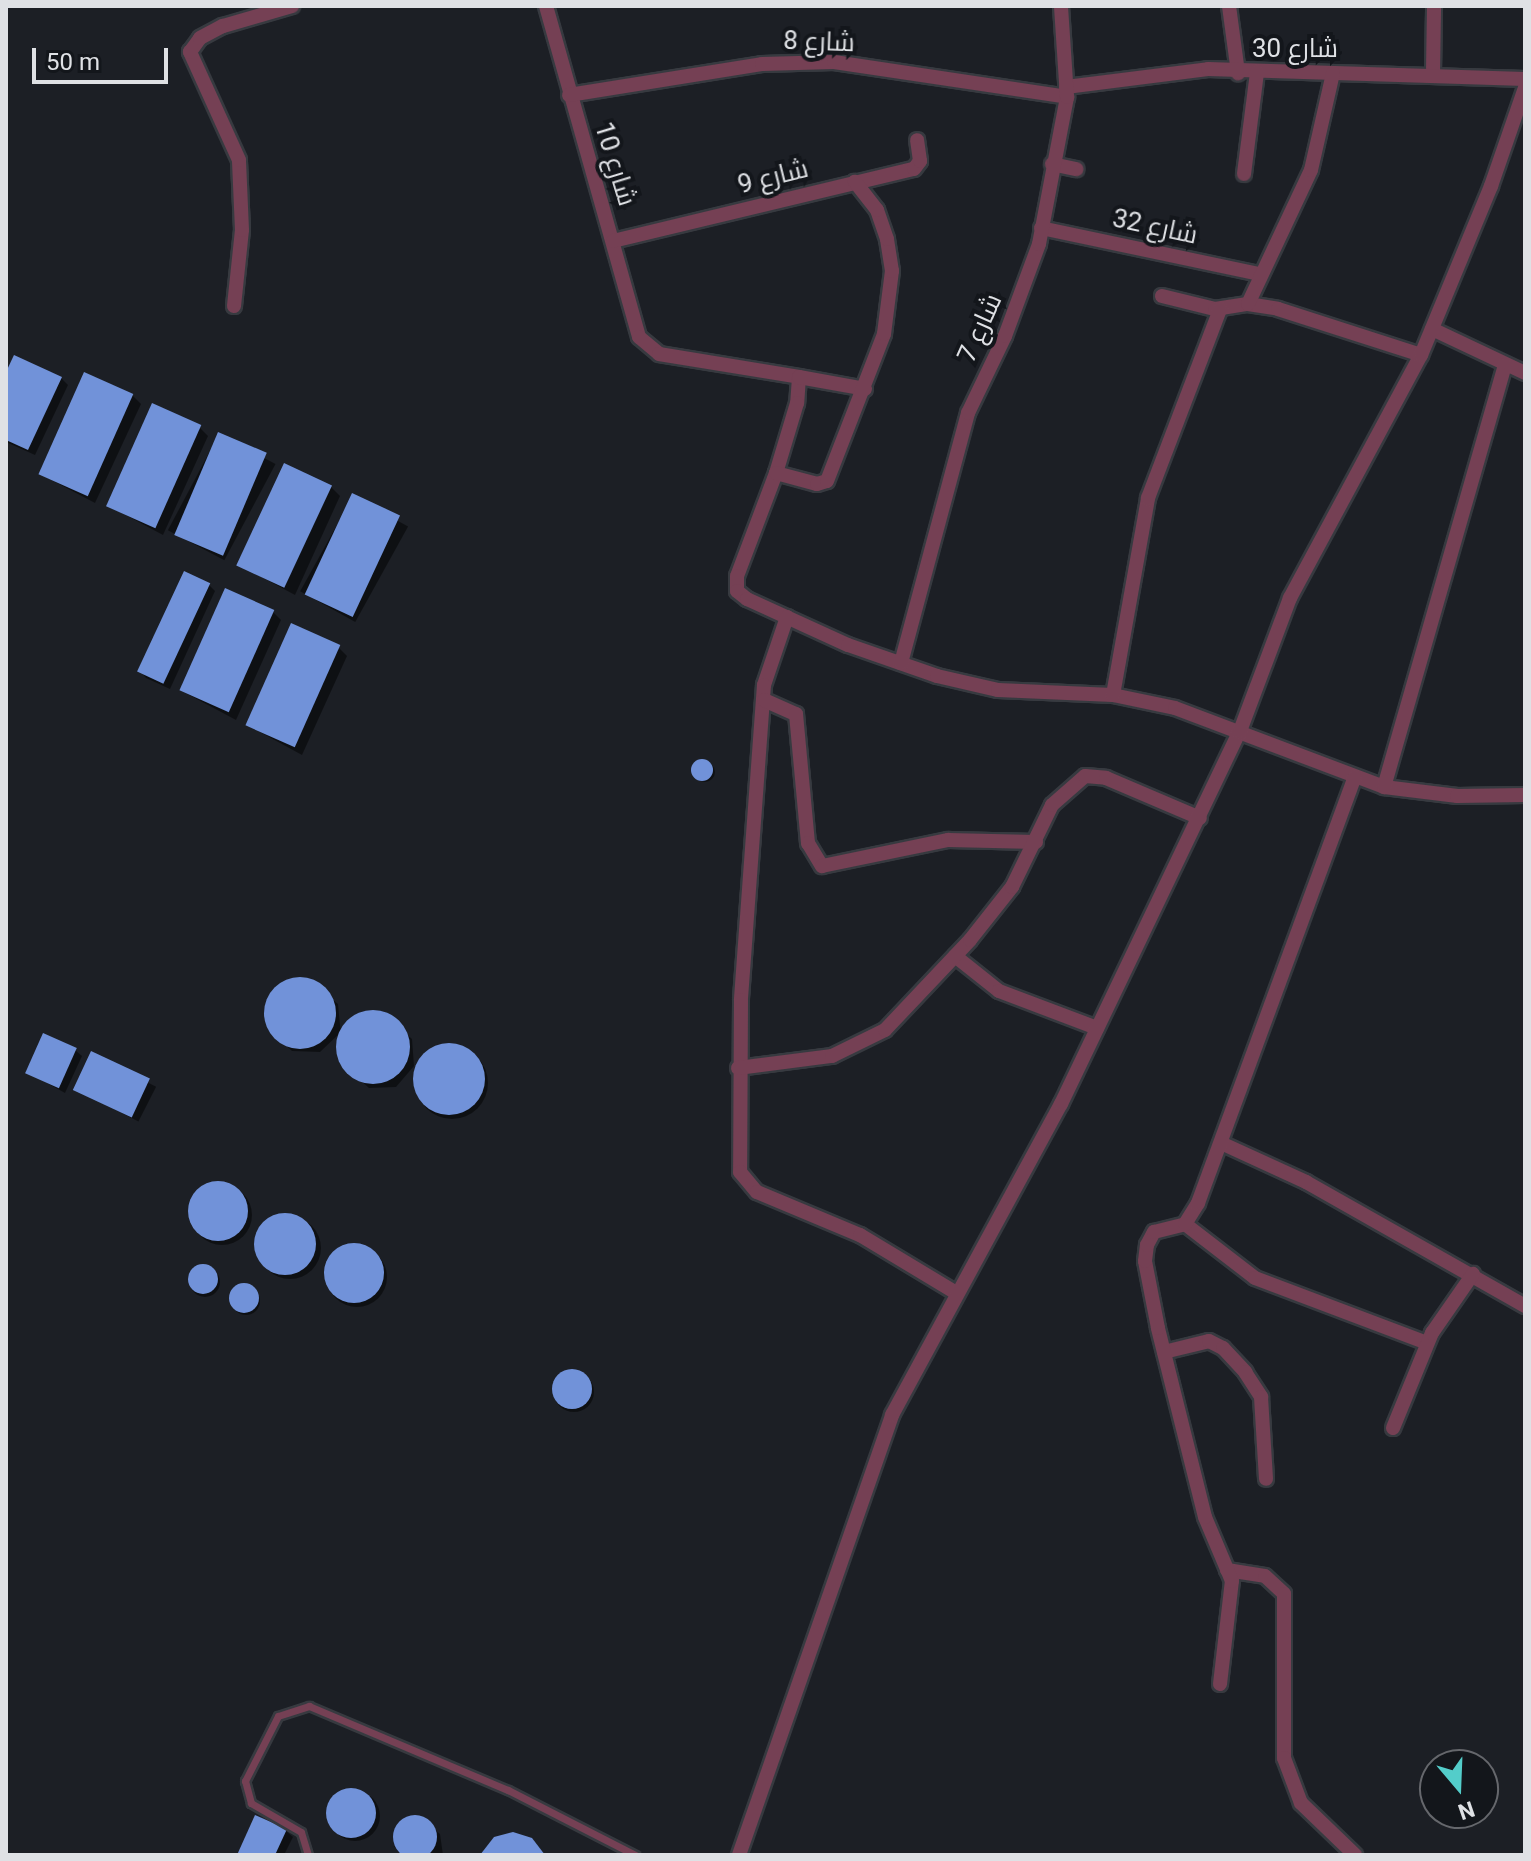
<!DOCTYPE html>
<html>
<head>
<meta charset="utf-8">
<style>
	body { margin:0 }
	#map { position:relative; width:1531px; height:1861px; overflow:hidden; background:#1c1f25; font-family:Roboto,Cairo,sans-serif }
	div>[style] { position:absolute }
	.shadow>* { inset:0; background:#0007; transform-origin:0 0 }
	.round { border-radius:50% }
	.building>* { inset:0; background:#7192d9; transform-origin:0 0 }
	.roads { filter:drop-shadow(2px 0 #373a40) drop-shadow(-2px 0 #373a40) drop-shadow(0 2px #373a40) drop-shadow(0 -2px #373a40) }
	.service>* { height:7px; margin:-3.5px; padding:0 3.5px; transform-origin:3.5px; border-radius:3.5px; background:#754054 }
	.minor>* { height:14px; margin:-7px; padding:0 7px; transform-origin:7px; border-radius:7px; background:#754054 }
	span { translate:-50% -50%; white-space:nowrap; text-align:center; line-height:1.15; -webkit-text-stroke:8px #13161b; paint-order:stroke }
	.street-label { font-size:26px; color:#dfe1e5 }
	.frame { position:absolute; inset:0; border:8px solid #dfe1e5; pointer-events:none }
	.north { position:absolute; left:1419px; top:1749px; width:80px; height:80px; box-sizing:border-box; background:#13161b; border:2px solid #65676c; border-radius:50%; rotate:161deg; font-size:22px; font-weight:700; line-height:32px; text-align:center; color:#dfe1e5 }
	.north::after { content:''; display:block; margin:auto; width:28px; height:36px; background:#53cdca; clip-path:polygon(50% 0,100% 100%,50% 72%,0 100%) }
	.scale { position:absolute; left:32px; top:48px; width:136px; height:36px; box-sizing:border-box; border:4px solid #dfe1e5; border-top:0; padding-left:10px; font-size:24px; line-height:28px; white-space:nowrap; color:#dfe1e5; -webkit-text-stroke:6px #13161b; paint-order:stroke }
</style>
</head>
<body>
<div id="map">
	<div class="shadow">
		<i style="clip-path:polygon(6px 377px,61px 378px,68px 385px,35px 455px,6px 442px)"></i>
		<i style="clip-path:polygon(132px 395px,141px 404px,95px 503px,40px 474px)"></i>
		<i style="clip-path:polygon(199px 427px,208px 436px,163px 535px,107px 505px)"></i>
		<i style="left:219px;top:434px;width:64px;height:109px;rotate:28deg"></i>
		<i style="clip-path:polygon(331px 487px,340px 496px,295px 595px,239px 565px)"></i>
		<i style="left:353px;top:496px;width:63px;height:109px;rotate:29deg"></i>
		<i style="clip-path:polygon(209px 585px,215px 591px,170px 689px,146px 678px,140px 671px)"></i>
		<i style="clip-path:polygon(272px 611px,281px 620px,236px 720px,180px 690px)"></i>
		<i style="clip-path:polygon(338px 647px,347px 656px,302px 755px,247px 725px)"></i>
		<i class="round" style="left:695px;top:762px;width:20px;height:20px"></i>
		<i style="clip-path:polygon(308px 980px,338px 1004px,341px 1035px,358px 1016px,384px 1014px,412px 1039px,414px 1066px,396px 1087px,369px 1088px,349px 1070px,341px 1063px,340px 1033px,320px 1052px,292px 1051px,270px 1030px,266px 1011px,280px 986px)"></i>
		<i class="round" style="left:416px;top:1047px;width:72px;height:72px"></i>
		<i style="clip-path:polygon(75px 1050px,82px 1056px,65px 1093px,27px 1072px)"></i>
		<i style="left:92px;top:1054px;width:72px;height:39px;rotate:27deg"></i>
		<i class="round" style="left:192px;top:1185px;width:60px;height:60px"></i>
		<i class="round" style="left:259px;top:1217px;width:62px;height:62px"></i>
		<i class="round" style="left:327px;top:1247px;width:60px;height:60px"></i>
		<i class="round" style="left:190px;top:1267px;width:30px;height:30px"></i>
		<i class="round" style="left:232px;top:1287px;width:28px;height:28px"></i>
		<i class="round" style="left:554px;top:1372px;width:40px;height:40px"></i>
		<i class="round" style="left:330px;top:1791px;width:50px;height:50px"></i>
		<i style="clip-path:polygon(420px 1818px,440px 1834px,443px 1855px,402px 1855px,394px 1846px,394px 1832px,405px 1820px)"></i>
		<i style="clip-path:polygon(286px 1831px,293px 1837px,284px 1855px,239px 1855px)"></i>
	</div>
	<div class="building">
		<i style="clip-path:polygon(14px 355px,62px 377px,28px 450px,6px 440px,6px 372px)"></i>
		<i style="left:84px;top:372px;width:54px;height:112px;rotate:24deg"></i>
		<i style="left:152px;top:403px;width:54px;height:113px;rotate:24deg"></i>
		<i style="left:218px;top:432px;width:53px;height:112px;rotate:23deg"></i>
		<i style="left:284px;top:463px;width:53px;height:113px;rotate:25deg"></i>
		<i style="left:352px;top:493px;width:53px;height:112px;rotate:25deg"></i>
		<i style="left:184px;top:571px;width:29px;height:111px;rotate:25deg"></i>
		<i style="left:225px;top:588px;width:54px;height:112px;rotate:24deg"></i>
		<i style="left:291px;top:623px;width:54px;height:112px;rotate:24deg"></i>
		<i class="round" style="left:691px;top:759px;width:22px;height:22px"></i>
		<i class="round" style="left:264px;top:977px;width:72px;height:72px"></i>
		<i class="round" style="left:336px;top:1010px;width:74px;height:74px"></i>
		<i style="left:43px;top:1033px;width:37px;height:44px;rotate:24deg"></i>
		<i class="round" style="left:413px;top:1043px;width:72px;height:72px"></i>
		<i style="left:91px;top:1051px;width:65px;height:43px;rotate:25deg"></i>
		<i class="round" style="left:188px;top:1181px;width:60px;height:60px"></i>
		<i class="round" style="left:254px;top:1213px;width:62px;height:62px"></i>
		<i class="round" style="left:324px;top:1243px;width:60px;height:60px"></i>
		<i class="round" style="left:188px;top:1264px;width:30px;height:30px"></i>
		<i class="round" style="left:229px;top:1283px;width:30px;height:30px"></i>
		<i class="round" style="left:552px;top:1369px;width:40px;height:40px"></i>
		<i class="round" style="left:326px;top:1788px;width:50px;height:50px"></i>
		<i class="round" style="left:393px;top:1815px;width:44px;height:44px"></i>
		<i style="clip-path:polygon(255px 1815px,287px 1829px,275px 1855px,237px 1855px)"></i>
		<i style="clip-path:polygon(513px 1832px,532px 1838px,545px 1855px,480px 1855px,494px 1837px)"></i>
	</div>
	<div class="roads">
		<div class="service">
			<i style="left:308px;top:1855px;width:24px;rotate:-107deg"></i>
			<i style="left:301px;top:1832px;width:58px;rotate:-149.9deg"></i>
			<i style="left:251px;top:1803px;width:23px;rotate:-105deg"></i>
			<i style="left:245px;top:1781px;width:73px;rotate:-63.1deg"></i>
			<i style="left:278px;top:1716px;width:33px;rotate:-18deg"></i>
			<i style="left:309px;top:1706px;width:216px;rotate:22.9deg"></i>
			<i style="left:508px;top:1790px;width:143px;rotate:27.1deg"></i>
		</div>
		<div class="minor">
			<i style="left:546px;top:6px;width:344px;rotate:74.3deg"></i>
			<i style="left:639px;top:337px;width:26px;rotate:40deg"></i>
			<i style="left:659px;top:354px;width:142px;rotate:9.3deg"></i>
			<i style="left:799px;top:377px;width:26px;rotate:94deg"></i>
			<i style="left:797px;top:403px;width:73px;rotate:106.7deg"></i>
			<i style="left:776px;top:473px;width:110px;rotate:110.7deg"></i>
			<i style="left:737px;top:576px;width:15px;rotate:90deg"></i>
			<i style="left:737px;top:591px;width:13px;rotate:39deg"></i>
			<i style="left:747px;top:599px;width:111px;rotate:24.5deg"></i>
			<i style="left:848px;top:645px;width:94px;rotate:19.2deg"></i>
			<i style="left:937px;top:676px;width:63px;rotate:12.9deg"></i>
			<i style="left:998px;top:690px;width:115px;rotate:2.5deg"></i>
			<i style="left:1113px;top:695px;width:63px;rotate:11.8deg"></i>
			<i style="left:1175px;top:708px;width:223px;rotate:20.7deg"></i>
			<i style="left:1384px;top:787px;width:74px;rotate:7deg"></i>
			<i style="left:1457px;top:796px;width:68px;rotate:-0.8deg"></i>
			<i style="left:1229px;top:6px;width:68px;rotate:82.3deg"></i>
			<i style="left:1433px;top:73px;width:67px;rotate:-89.1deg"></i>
			<i style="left:1066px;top:87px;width:143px;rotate:-7.2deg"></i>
			<i style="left:1208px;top:69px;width:317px;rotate:1.8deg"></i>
			<i style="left:569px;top:95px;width:195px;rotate:-9.1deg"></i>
			<i style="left:762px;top:64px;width:72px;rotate:-1.6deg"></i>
			<i style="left:834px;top:62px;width:236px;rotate:8.5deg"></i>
			<i style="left:1052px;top:164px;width:25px;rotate:12deg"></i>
			<i style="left:1244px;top:174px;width:103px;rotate:-82.7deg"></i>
			<i style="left:1041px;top:228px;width:223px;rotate:11.9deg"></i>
			<i style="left:613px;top:241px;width:309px;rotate:-13.5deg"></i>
			<i style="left:914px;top:169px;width:10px;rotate:-53deg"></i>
			<i style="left:920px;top:161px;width:21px;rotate:-98deg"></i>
			<i style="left:1162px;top:296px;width:55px;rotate:13.8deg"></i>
			<i style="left:1215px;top:309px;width:33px;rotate:-9deg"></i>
			<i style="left:1248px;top:304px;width:30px;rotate:9deg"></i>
			<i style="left:1278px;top:309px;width:150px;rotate:17.8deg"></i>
			<i style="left:1248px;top:304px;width:148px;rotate:-64.8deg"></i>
			<i style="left:1311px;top:170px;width:99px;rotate:-77.2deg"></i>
			<i style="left:234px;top:306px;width:76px;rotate:-84deg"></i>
			<i style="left:242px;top:230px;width:70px;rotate:-92.5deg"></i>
			<i style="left:239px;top:160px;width:119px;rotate:-114.4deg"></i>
			<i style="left:190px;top:52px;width:17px;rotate:-54deg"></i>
			<i style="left:200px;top:38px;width:26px;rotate:-28deg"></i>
			<i style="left:223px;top:26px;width:72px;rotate:-16.2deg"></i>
			<i style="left:1432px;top:329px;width:103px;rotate:25.3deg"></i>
			<i style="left:799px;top:377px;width:67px;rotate:10.3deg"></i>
			<i style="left:776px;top:473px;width:42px;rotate:15deg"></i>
			<i style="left:817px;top:484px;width:10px;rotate:-17deg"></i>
			<i style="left:827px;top:481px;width:158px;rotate:-68.8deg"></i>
			<i style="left:884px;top:334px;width:64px;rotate:-82.8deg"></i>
			<i style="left:892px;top:271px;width:32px;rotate:-99deg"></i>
			<i style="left:887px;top:239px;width:31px;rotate:-109deg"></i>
			<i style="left:877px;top:210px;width:36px;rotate:-128deg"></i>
			<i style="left:787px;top:617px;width:72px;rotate:108.7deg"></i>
			<i style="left:764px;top:685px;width:316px;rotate:94.2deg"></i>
			<i style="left:741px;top:1000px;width:172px;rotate:90.3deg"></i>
			<i style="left:740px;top:1172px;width:26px;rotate:50deg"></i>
			<i style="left:757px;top:1192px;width:112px;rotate:22.7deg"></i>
			<i style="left:860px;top:1235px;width:112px;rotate:31.1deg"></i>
			<i style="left:901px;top:663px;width:259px;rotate:-75deg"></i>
			<i style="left:968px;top:413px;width:85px;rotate:-64.3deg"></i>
			<i style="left:1005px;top:336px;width:98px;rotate:-69.7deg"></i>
			<i style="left:1039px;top:244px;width:150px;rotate:-79.2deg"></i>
			<i style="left:1067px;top:97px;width:91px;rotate:-93.8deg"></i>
			<i style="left:1113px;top:695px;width:200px;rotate:-79.9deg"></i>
			<i style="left:1148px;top:498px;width:202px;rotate:-69.1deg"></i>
			<i style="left:764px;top:700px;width:35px;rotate:24deg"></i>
			<i style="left:796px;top:714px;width:130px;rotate:84.7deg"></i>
			<i style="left:808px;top:843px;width:27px;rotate:59deg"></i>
			<i style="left:822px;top:866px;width:129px;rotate:-11.7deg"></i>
			<i style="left:948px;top:840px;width:88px;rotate:1.3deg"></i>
			<i style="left:1384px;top:787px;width:439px;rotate:-74deg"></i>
			<i style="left:955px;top:956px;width:56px;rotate:38.5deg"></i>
			<i style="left:999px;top:991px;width:105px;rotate:20.7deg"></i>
			<i style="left:738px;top:1068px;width:95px;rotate:-7.3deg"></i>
			<i style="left:832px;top:1056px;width:59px;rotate:-26.1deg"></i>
			<i style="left:885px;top:1030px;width:124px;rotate:-46.6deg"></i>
			<i style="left:970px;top:940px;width:68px;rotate:-51.6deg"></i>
			<i style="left:1012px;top:887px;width:91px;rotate:-64deg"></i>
			<i style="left:1052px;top:805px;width:44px;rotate:-41.3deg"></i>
			<i style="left:1085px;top:776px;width:21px;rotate:5deg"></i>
			<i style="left:1106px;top:778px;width:102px;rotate:23.1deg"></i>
			<i style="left:1221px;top:1143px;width:94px;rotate:24.6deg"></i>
			<i style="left:1306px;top:1182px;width:252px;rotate:29.5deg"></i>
			<i style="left:1185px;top:1224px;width:88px;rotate:37.6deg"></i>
			<i style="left:1255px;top:1278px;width:184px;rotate:20.7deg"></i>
			<i style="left:1164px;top:1352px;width:46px;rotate:-13.7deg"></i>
			<i style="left:1209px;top:1341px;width:16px;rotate:27deg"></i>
			<i style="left:1223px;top:1348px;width:33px;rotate:47deg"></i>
			<i style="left:1245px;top:1372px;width:30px;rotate:57deg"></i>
			<i style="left:1261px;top:1397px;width:82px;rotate:86.5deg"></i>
			<i style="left:1393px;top:1428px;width:103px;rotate:-67.7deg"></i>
			<i style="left:1432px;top:1333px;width:72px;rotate:-55.2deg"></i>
			<i style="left:1227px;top:1570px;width:38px;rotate:9deg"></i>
			<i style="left:1265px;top:1576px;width:26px;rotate:43deg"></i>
			<i style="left:1284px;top:1594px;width:164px;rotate:90deg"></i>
			<i style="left:1284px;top:1758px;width:48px;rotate:69.3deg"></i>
			<i style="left:1301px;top:1803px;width:75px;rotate:43.9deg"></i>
			<i style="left:1220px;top:1684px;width:104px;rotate:-83.4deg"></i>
			<i style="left:1232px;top:1581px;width:69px;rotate:-112.9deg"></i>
			<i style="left:1205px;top:1517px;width:195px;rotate:-104deg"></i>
			<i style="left:1158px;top:1328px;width:68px;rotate:-101deg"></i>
			<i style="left:1145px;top:1261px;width:16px;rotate:-83deg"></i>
			<i style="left:1147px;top:1245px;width:15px;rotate:-62deg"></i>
			<i style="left:1154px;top:1232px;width:32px;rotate:-14deg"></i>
			<i style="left:1185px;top:1224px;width:25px;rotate:-58deg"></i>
			<i style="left:1198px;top:1203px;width:454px;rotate:-69.8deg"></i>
			<i style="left:739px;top:1855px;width:466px;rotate:-70.8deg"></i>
			<i style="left:892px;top:1415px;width:354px;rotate:-61.5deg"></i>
			<i style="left:1061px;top:1104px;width:414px;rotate:-64.4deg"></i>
			<i style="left:1240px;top:731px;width:142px;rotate:-69.4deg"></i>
			<i style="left:1290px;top:598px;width:276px;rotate:-61.7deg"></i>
			<i style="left:1421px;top:355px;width:183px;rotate:-67.5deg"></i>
			<i style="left:1491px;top:186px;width:104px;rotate:-70.9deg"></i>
		</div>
	</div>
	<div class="street-label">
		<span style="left:819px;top:42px;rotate:2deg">شارع 8</span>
		<span style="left:1295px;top:49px">شارع 30</span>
		<span style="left:615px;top:164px;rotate:73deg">شارع 10</span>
		<span style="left:773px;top:177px;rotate:-14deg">شارع 9</span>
		<span style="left:1155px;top:227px;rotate:12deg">شارع 32</span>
		<span style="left:980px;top:328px;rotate:-66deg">شارع 7</span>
	</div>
	<div class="frame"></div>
	<div class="north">N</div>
	<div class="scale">50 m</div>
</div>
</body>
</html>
